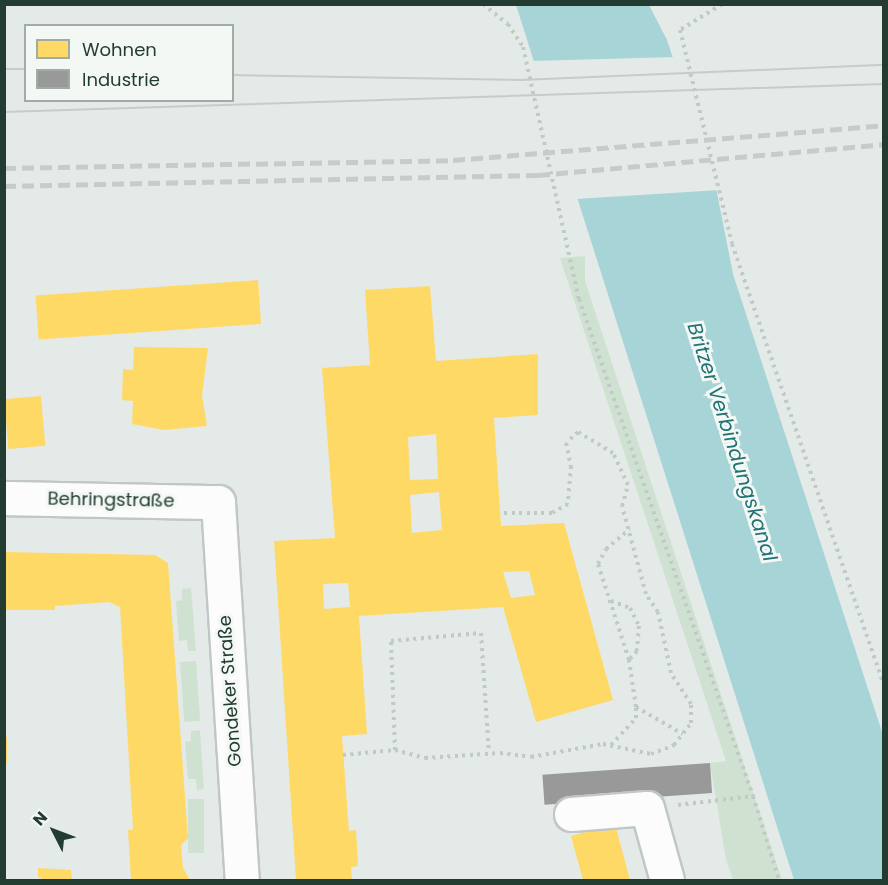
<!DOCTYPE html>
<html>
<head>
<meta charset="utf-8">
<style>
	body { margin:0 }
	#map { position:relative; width:888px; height:885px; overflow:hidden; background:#e4eae7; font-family:Poppins,sans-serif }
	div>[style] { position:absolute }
	.green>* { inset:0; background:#cfe2d2; transform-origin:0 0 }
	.water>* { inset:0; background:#a7d4d6 }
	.pier>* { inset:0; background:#e4eae7 }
	.homes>* { inset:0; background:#ffd966; transform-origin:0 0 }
	.industry>* { inset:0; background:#999; transform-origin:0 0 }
	.path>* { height:4px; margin-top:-2px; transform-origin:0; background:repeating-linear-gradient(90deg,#c1cac5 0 3px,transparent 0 7.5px) }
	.roads { filter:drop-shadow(2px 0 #c1c7c4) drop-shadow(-2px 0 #c1c7c4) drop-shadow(0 2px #c1c7c4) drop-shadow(0 -2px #c1c7c4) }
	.minor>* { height:33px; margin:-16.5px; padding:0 16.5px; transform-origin:16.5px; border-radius:16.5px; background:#fbfcfb }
	.tram>* { height:1.5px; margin:-0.75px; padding:0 0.75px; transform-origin:0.75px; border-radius:0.75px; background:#c7cbc9 }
	.rail>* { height:4.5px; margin-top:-2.25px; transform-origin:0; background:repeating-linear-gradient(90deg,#c7cbc9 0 12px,transparent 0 18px) }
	span { translate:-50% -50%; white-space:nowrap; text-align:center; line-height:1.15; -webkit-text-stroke:6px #f3f8f5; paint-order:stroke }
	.street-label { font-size:18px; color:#233c32 }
	.water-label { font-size:20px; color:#217175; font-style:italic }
	.frame { position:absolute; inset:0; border:6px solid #233c32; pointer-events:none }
	.legend { position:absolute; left:24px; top:24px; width:210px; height:78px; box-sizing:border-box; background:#f3f8f5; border:2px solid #a0ada7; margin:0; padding:8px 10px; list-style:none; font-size:18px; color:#233c32 }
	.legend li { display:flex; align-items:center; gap:12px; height:30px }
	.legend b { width:30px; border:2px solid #a0ada7 }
	.north { position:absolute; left:24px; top:801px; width:60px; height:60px; -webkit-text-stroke:4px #f3f8f5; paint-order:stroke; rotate:312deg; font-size:16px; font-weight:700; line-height:24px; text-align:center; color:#233c32 }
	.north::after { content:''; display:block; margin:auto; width:21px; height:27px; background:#233c32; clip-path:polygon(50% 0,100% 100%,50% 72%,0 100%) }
</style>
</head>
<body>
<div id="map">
	<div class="green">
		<i style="clip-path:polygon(585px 256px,585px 281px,782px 880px,733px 880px,726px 859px,710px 763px,726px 761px,560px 258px)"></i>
		<i style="clip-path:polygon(191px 588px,196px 651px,188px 651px,187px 640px,179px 641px,176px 601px,182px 600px,182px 589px)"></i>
		<i style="left:196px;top:661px;width:60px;height:16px;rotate:86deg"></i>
		<i style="clip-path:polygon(200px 730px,204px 789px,197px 790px,196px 779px,188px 779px,185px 742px,191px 741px,191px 731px)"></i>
		<i style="left:188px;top:799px;width:16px;height:54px"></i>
	</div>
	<div class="water">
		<i style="clip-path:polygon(516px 5px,649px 5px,667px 40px,716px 188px,733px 274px,883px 735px,883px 880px,794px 880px)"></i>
	</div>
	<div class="pier">
		<i style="clip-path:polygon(676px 57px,720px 190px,576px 199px,530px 61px)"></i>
	</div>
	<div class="homes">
		<i style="left:258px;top:280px;width:44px;height:223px;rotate:86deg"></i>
		<i style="clip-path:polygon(evenodd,430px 286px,436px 361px,538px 354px,538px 415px,494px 418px,501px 526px,564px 523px,613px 700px,536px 722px,503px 607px,359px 616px,367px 734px,342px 736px,349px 831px,356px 830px,358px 866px,351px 867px,352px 880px,296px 880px,274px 541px,335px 538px,322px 368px,370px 365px,365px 290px,430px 286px,436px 434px,438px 479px,410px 480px,408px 437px,436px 434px,430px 286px,439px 492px,442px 530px,412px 533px,410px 495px,439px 492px,430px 286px,529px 571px,535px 595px,511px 598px,503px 572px,529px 571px,430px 286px,348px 583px,350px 607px,324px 609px,323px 584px,348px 583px)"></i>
		<i style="clip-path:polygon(134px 347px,208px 348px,202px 395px,207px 426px,164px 430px,132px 424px,133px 401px,122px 400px,123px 369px,133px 370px)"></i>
		<i style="left:41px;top:396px;width:50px;height:37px;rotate:85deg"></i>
		<i style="clip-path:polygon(4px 552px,155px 555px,168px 563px,188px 838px,181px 845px,183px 868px,190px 880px,131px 880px,128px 830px,133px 830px,120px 607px,109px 602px,55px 606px,55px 610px,4px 610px)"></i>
		<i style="left:4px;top:737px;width:3px;height:26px"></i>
		<i style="clip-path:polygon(615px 824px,630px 880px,583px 880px,571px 836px)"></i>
		<i style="clip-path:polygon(38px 868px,71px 870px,72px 880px,46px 880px,38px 877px)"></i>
	</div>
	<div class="industry">
		<i style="left:710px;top:763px;width:30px;height:168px;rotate:86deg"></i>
	</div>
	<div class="path">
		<i style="left:483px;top:4px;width:32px;rotate:39deg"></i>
		<i style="left:508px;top:24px;width:27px;rotate:57deg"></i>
		<i style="left:523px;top:47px;width:258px;rotate:77.5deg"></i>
		<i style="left:579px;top:299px;width:527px;rotate:70.7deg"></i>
		<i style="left:722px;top:4px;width:49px;rotate:148.2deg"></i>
		<i style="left:680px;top:30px;width:220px;rotate:76.3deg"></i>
		<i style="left:732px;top:244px;width:466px;rotate:71deg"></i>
		<i style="left:611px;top:601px;width:20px;rotate:20deg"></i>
		<i style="left:630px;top:608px;width:20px;rotate:63deg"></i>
		<i style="left:639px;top:626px;width:25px;rotate:95deg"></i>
		<i style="left:637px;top:651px;width:12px;rotate:132deg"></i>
		<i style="left:636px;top:707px;width:54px;rotate:29.9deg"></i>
		<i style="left:611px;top:745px;width:37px;rotate:-47deg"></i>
		<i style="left:636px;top:718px;width:11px;rotate:-90deg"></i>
		<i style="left:636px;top:707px;width:48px;rotate:-98.5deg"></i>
		<i style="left:629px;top:660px;width:101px;rotate:-107.9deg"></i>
		<i style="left:598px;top:564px;width:17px;rotate:-62deg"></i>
		<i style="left:606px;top:549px;width:31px;rotate:-40deg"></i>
		<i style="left:395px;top:750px;width:109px;rotate:-92.1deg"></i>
		<i style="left:391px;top:641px;width:90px;rotate:-5.1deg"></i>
		<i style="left:481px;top:633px;width:120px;rotate:86.2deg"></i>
		<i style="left:343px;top:755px;width:52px;rotate:-5.5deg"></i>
		<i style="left:395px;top:750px;width:31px;rotate:15deg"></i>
		<i style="left:425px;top:758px;width:75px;rotate:-3.8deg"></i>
		<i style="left:500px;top:753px;width:31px;rotate:7deg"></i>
		<i style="left:531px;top:757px;width:73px;rotate:-10.2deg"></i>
		<i style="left:603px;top:744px;width:49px;rotate:11.8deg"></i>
		<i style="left:651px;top:754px;width:25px;rotate:-21deg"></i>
		<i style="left:674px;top:745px;width:28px;rotate:-52deg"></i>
		<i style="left:691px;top:723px;width:19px;rotate:-90deg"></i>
		<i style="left:691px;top:704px;width:37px;rotate:-123deg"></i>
		<i style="left:671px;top:673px;width:62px;rotate:-102deg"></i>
		<i style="left:658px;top:612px;width:22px;rotate:-124deg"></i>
		<i style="left:646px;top:594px;width:91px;rotate:-105.3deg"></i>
		<i style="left:622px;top:506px;width:22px;rotate:-74deg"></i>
		<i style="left:628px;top:485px;width:35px;rotate:-115deg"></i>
		<i style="left:613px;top:453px;width:41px;rotate:-149deg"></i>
		<i style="left:578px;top:432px;width:16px;rotate:137deg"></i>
		<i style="left:566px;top:443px;width:24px;rotate:78deg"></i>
		<i style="left:571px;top:466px;width:38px;rotate:95deg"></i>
		<i style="left:568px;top:504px;width:18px;rotate:151deg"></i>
		<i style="left:552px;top:513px;width:52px;rotate:180deg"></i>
		<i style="left:678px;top:805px;width:76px;rotate:-6.8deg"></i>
		<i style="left:753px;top:796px;width:88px;rotate:72.8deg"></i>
	</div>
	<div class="roads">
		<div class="minor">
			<i style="left:4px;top:498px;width:214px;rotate:1.1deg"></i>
			<i style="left:218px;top:502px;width:379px;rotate:86.4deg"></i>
			<i style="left:571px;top:814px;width:76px;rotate:-4.5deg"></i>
			<i style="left:647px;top:808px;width:75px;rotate:74.5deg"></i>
		</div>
	</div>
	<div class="tram">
		<i style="left:4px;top:69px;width:22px"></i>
		<i style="left:232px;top:75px;width:289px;rotate:1deg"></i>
		<i style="left:521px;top:80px;width:363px;rotate:-2.4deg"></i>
		<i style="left:4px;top:112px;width:880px;rotate:-1.82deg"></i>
	</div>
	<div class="rail">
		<i style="left:4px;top:168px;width:449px;rotate:-1deg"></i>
		<i style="left:453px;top:160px;width:432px;rotate:-4.6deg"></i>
		<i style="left:4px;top:186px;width:534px;rotate:-1.18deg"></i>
		<i style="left:538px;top:175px;width:347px;rotate:-5.1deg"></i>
	</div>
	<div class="street-label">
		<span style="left:111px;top:500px;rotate:1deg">Behringstraße</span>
		<span style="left:230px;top:691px;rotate:-94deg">Gondeker Straße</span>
	</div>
	<div class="water-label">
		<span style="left:732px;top:442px;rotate:72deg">Britzer Verbindungskanal</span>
	</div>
	<div class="frame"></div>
	<ul class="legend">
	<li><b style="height:16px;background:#ffd966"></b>Wohnen</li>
	<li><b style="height:16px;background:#999"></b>Industrie</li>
	</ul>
	<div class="north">N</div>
</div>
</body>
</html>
